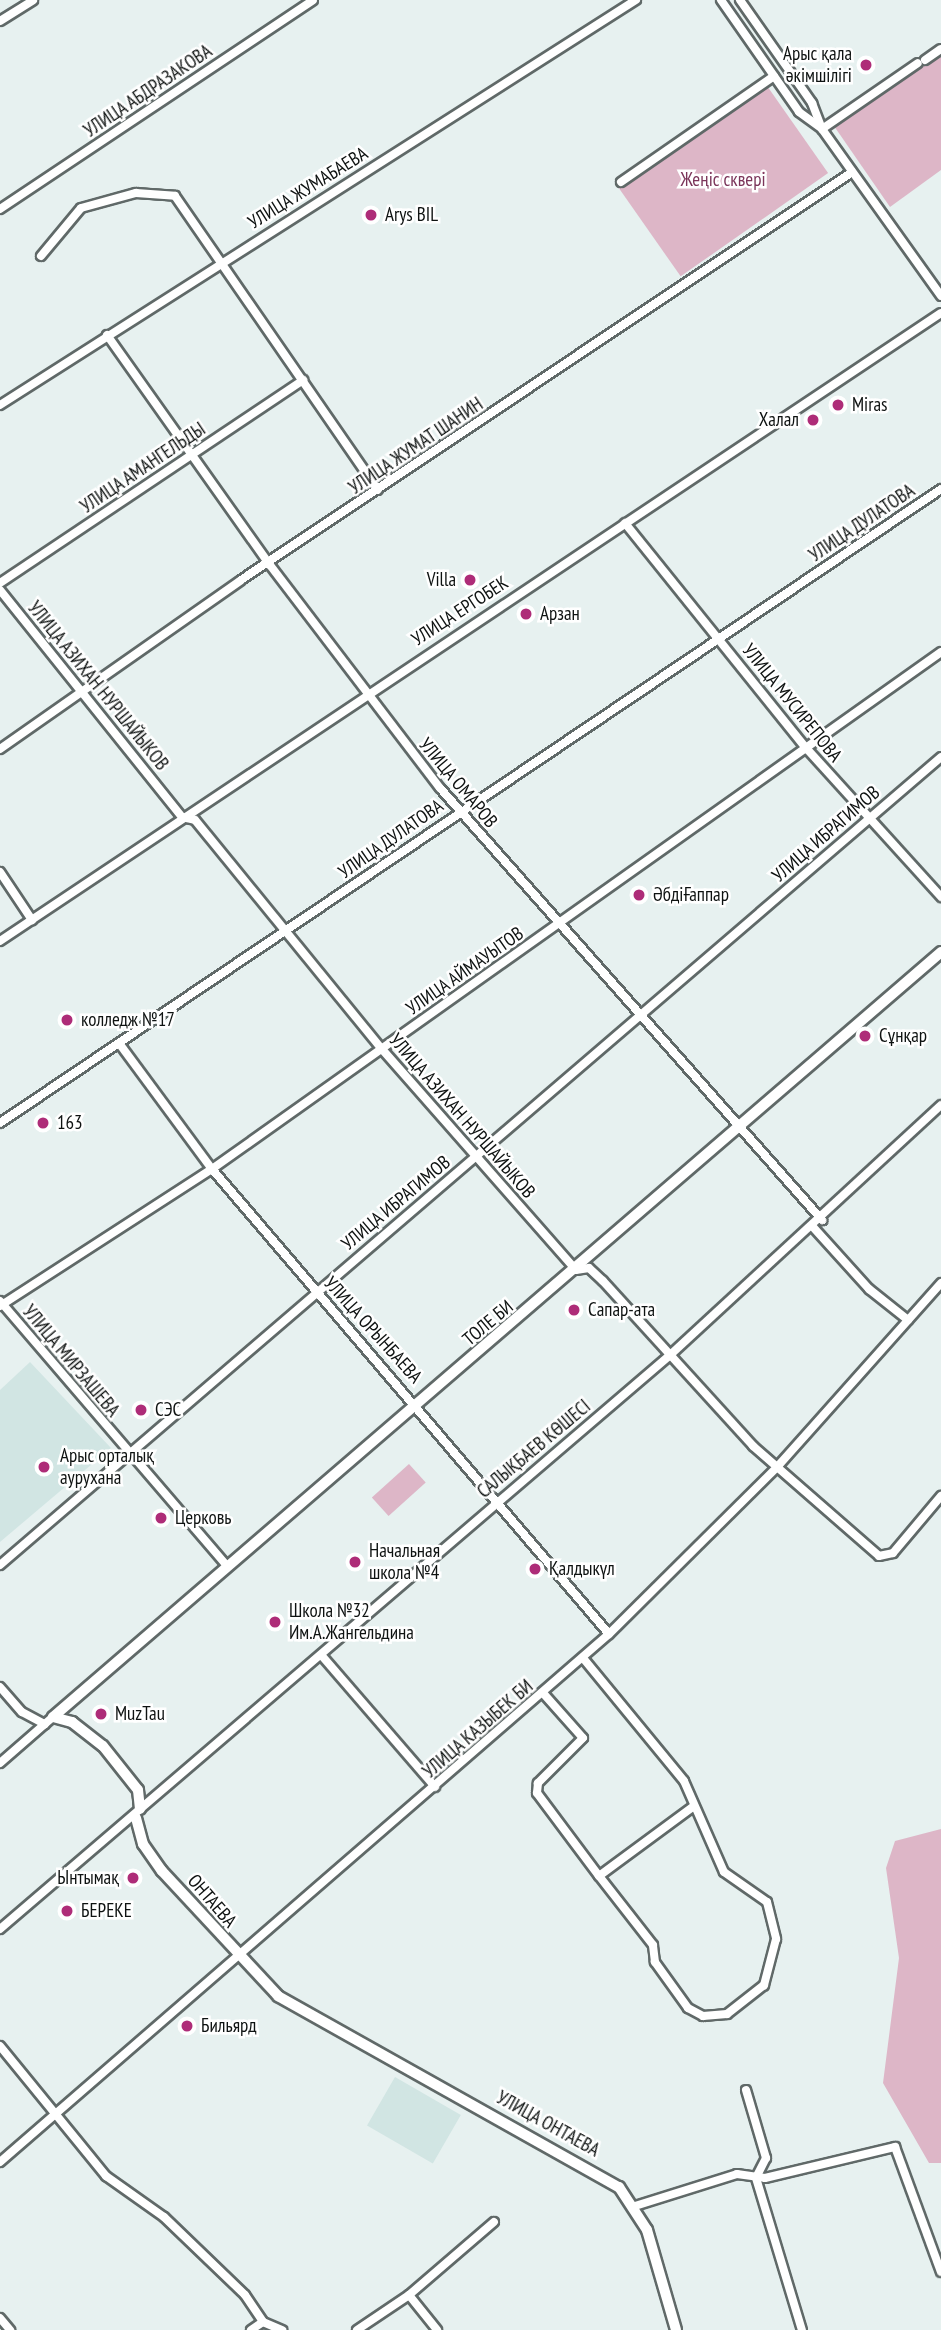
<!DOCTYPE html>
<html>
<head>
<meta charset="utf-8">
<style>
	body { margin:0 }
	#map { position:relative; width:941px; height:2330px; overflow:hidden; background:#e7f1f0; font-family:"PT Sans Narrow",sans-serif }
	div>[style] { position:absolute }
	.built>* { inset:0; background:#d1e5e3; transform-origin:0 0 }
	.green>* { inset:0; background:#ddb6c7; transform-origin:0 0 }
	.roads { filter:drop-shadow(2px 0 #606968) drop-shadow(-2px 0 #606968) drop-shadow(0 2px #606968) drop-shadow(0 -2px #606968) }
	.minor>* { height:8px; margin:-4px; padding:0 4px; transform-origin:4px; border-radius:4px; background:#fff }
	.major>* { height:10px; margin:-5px; padding:0 5px; transform-origin:5px; border-radius:5px; background:#fff }
	.dots>* { width:19px; height:19px; translate:-50% -50%; box-sizing:border-box; border:4px solid #fff; border-radius:50% }
	span { translate:-50% -50%; white-space:nowrap; text-align:center; line-height:1.15; -webkit-text-stroke:5px #fff; paint-order:stroke }
	.poi-label { font-size:19px; color:#0e1211 }
	.right { translate:-100% -50%; text-align:right }
	.left { translate:0 -50%; text-align:left }
	.street-label { font-size:19px; color:#0e1211 }
	.park-label { font-size:19px; color:#7b355a }
</style>
</head>
<body>
<div id="map">
	<div class="built">
		<i style="clip-path:polygon(30px 1362px,111px 1448px,0 1542px,0 1390px)"></i>
		<i style="left:395px;top:2077px;width:76px;height:56px;rotate:30deg"></i>
	</div>
	<div class="green">
		<i style="clip-path:polygon(941px 53px,941px 170px,890px 207px,834px 126px)"></i>
		<i style="left:765px;top:83px;width:110px;height:180px;rotate:55deg"></i>
		<i style="left:409px;top:1464px;width:25px;height:50px;rotate:48deg"></i>
		<i style="clip-path:polygon(941px 1829px,941px 2163px,929px 2163px,883px 2083px,899px 1958px,886px 1868px,895px 1841px)"></i>
	</div>
	<div class="roads">
		<div class="minor">
			<i style="left:721px;top:0;width:136px;rotate:55.1deg"></i>
			<i style="left:799px;top:112px;width:29px;rotate:36deg"></i>
			<i style="left:740px;top:0;width:126px;rotate:55deg"></i>
			<i style="left:812px;top:103px;width:28px;rotate:69deg"></i>
			<i style="left:822px;top:129px;width:205px;rotate:54.5deg"></i>
			<i style="left:0;top:21px;width:39px;rotate:-32deg"></i>
			<i style="left:925px;top:60px;width:19px;rotate:-35deg"></i>
			<i style="left:822px;top:129px;width:116px;rotate:-34.5deg"></i>
			<i style="left:621px;top:182px;width:186px;rotate:-34.7deg"></i>
			<i style="left:0;top:209px;width:376px;rotate:-33.7deg"></i>
			<i style="left:41px;top:256px;width:62px;rotate:-50.2deg"></i>
			<i style="left:81px;top:208px;width:57px;rotate:-15.3deg"></i>
			<i style="left:136px;top:193px;width:39px;rotate:4deg"></i>
			<i style="left:175px;top:196px;width:357px;rotate:55.4deg"></i>
			<i style="left:107px;top:335px;width:282px;rotate:54.7deg"></i>
			<i style="left:270px;top:565px;width:280px;rotate:52.7deg"></i>
			<i style="left:440px;top:788px;width:577px;rotate:48.51deg"></i>
			<i style="left:0;top:405px;width:754px;rotate:-32.49deg"></i>
			<i style="left:625px;top:523px;width:290px;rotate:51.2deg"></i>
			<i style="left:807px;top:749px;width:200px;rotate:47.8deg"></i>
			<i style="left:0;top:583px;width:365px;rotate:-33.8deg"></i>
			<i style="left:0;top:590px;width:291px;rotate:51.3deg"></i>
			<i style="left:182px;top:817px;width:13px;rotate:13deg"></i>
			<i style="left:195px;top:820px;width:294px;rotate:50.8deg"></i>
			<i style="left:381px;top:1048px;width:295px;rotate:48.7deg"></i>
			<i style="left:576px;top:1270px;width:13px;rotate:-9deg"></i>
			<i style="left:589px;top:1268px;width:19px;rotate:43deg"></i>
			<i style="left:603px;top:1281px;width:223px;rotate:47.7deg"></i>
			<i style="left:753px;top:1446px;width:167px;rotate:41.1deg"></i>
			<i style="left:879px;top:1556px;width:14px;rotate:-12deg"></i>
			<i style="left:893px;top:1553px;width:75px;rotate:-49.9deg"></i>
			<i style="left:0;top:749px;width:294px;rotate:-35deg"></i>
			<i style="left:241px;top:580px;width:735px;rotate:-33.73deg"></i>
			<i style="left:0;top:872px;width:58px;rotate:56.3deg"></i>
			<i style="left:0;top:941px;width:1131px;rotate:-33.72deg"></i>
			<i style="left:119px;top:1043px;width:157px;rotate:53.6deg"></i>
			<i style="left:212px;top:1169px;width:611px;rotate:49.51deg"></i>
			<i style="left:0;top:1123px;width:1135px;rotate:-33.97deg"></i>
			<i style="left:813px;top:1227px;width:84px;rotate:47.9deg"></i>
			<i style="left:869px;top:1289px;width:50px;rotate:38.5deg"></i>
			<i style="left:0;top:1301px;width:350px;rotate:49.4deg"></i>
			<i style="left:0;top:1306px;width:252px;rotate:-32.9deg"></i>
			<i style="left:212px;top:1169px;width:894px;rotate:-35.34deg"></i>
			<i style="left:0;top:1565px;width:1240px;rotate:-40.65deg"></i>
			<i style="left:322px;top:1656px;width:173px;rotate:49.2deg"></i>
			<i style="left:583px;top:1658px;width:159px;rotate:50.6deg"></i>
			<i style="left:684px;top:1781px;width:99px;rotate:66.3deg"></i>
			<i style="left:724px;top:1872px;width:52px;rotate:34.9deg"></i>
			<i style="left:767px;top:1902px;width:38px;rotate:76deg"></i>
			<i style="left:776px;top:1939px;width:48px;rotate:104.6deg"></i>
			<i style="left:764px;top:1985px;width:47px;rotate:141.9deg"></i>
			<i style="left:727px;top:2014px;width:24px;rotate:175deg"></i>
			<i style="left:703px;top:2016px;width:17px;rotate:-152deg"></i>
			<i style="left:688px;top:2008px;width:57px;rotate:-125.7deg"></i>
			<i style="left:655px;top:1962px;width:17px;rotate:-97deg"></i>
			<i style="left:653px;top:1945px;width:88px;rotate:-128deg"></i>
			<i style="left:0;top:1687px;width:33px;rotate:49deg"></i>
			<i style="left:22px;top:1712px;width:26px;rotate:28deg"></i>
			<i style="left:543px;top:1693px;width:60px;rotate:48.4deg"></i>
			<i style="left:583px;top:1738px;width:64px;rotate:135deg"></i>
			<i style="left:538px;top:1783px;width:10px;rotate:96deg"></i>
			<i style="left:537px;top:1793px;width:104px;rotate:53.2deg"></i>
			<i style="left:599px;top:1876px;width:118px;rotate:-36.4deg"></i>
			<i style="left:0;top:1763px;width:70px;rotate:-41deg"></i>
			<i style="left:0;top:1929px;width:881px;rotate:-40.58deg"></i>
			<i style="left:669px;top:1356px;width:370px;rotate:-42.7deg"></i>
			<i style="left:0;top:2046px;width:168px;rotate:50.8deg"></i>
			<i style="left:106px;top:2176px;width:71px;rotate:35.3deg"></i>
			<i style="left:164px;top:2217px;width:112px;rotate:43.9deg"></i>
			<i style="left:245px;top:2295px;width:32px;rotate:56deg"></i>
			<i style="left:263px;top:2322px;width:21px;rotate:23deg"></i>
			<i style="left:746px;top:2090px;width:71px;rotate:73.6deg"></i>
			<i style="left:766px;top:2158px;width:22px;rotate:117deg"></i>
			<i style="left:756px;top:2178px;width:159px;rotate:73.2deg"></i>
			<i style="left:0;top:2162px;width:806px;rotate:-40.93deg"></i>
			<i style="left:609px;top:1634px;width:238px;rotate:-44.8deg"></i>
			<i style="left:778px;top:1466px;width:245px;rotate:-48.3deg"></i>
			<i style="left:635px;top:2206px;width:107px;rotate:-17.4deg"></i>
			<i style="left:737px;top:2174px;width:28px;rotate:8deg"></i>
			<i style="left:765px;top:2178px;width:134px;rotate:-13.4deg"></i>
			<i style="left:895px;top:2147px;width:133px;rotate:69.8deg"></i>
			<i style="left:409px;top:2295px;width:45px;rotate:51.3deg"></i>
			<i style="left:0;top:2318px;width:16px;rotate:50deg"></i>
			<i style="left:251px;top:2330px;width:14px;rotate:-34deg"></i>
			<i style="left:357px;top:2330px;width:63px;rotate:-33.9deg"></i>
			<i style="left:409px;top:2295px;width:112px;rotate:-40.7deg"></i>
		</div>
		<div class="major">
			<i style="left:53px;top:1717px;width:1172px;rotate:-40.74deg"></i>
			<i style="left:53px;top:1717px;width:20px;rotate:15deg"></i>
			<i style="left:72px;top:1722px;width:39px;rotate:38deg"></i>
			<i style="left:103px;top:1746px;width:56px;rotate:51.5deg"></i>
			<i style="left:138px;top:1790px;width:19px;rotate:84deg"></i>
			<i style="left:136px;top:1818px;width:27px;rotate:75deg"></i>
			<i style="left:143px;top:1844px;width:33px;rotate:55deg"></i>
			<i style="left:162px;top:1871px;width:171px;rotate:47.1deg"></i>
			<i style="left:278px;top:1996px;width:391px;rotate:29.3deg"></i>
			<i style="left:619px;top:2187px;width:51px;rotate:56.9deg"></i>
			<i style="left:647px;top:2230px;width:104px;rotate:73.8deg"></i>
		</div>
	</div>
	<div class="dots">
		<i style="left:866px;top:65px;background:#ae2c78"></i>
		<i style="left:371px;top:215px;background:#ae2c78"></i>
		<i style="left:838px;top:405px;background:#ae2c78"></i>
		<i style="left:813px;top:420px;background:#ae2c78"></i>
		<i style="left:470px;top:580px;background:#ae2c78"></i>
		<i style="left:526px;top:614px;background:#ae2c78"></i>
		<i style="left:639px;top:895px;background:#ae2c78"></i>
		<i style="left:67px;top:1020px;background:#ae2c78"></i>
		<i style="left:865px;top:1036px;background:#ae2c78"></i>
		<i style="left:43px;top:1123px;background:#ae2c78"></i>
		<i style="left:574px;top:1310px;background:#ae2c78"></i>
		<i style="left:141px;top:1410px;background:#ae2c78"></i>
		<i style="left:44px;top:1467px;background:#ae2c78"></i>
		<i style="left:161px;top:1518px;background:#ae2c78"></i>
		<i style="left:355px;top:1562px;background:#ae2c78"></i>
		<i style="left:535px;top:1569px;background:#ae2c78"></i>
		<i style="left:275px;top:1622px;background:#ae2c78"></i>
		<i style="left:101px;top:1714px;background:#ae2c78"></i>
		<i style="left:133px;top:1878px;background:#ae2c78"></i>
		<i style="left:67px;top:1911px;background:#ae2c78"></i>
		<i style="left:187px;top:2026px;background:#ae2c78"></i>
	</div>
	<div class="poi-label">
		<span class="right" style="left:852px;top:65px">Арыс қала<br>әкімшілігі</span>
		<span class="left" style="left:385px;top:215px">Arys BIL</span>
		<span class="left" style="left:852px;top:405px">Miras</span>
		<span class="right" style="left:799px;top:420px">Халал</span>
		<span class="right" style="left:456px;top:580px">Villa</span>
		<span class="left" style="left:540px;top:614px">Арзан</span>
		<span class="left" style="left:653px;top:895px">ӘбдіҒаппар</span>
		<span class="left" style="left:81px;top:1020px">колледж №17</span>
		<span class="left" style="left:879px;top:1036px">Cұнқар</span>
		<span class="left" style="left:57px;top:1123px">163</span>
		<span class="left" style="left:588px;top:1310px">Сапар-ата</span>
		<span class="left" style="left:155px;top:1410px">СЭС</span>
		<span class="left" style="left:60px;top:1467px">Арыс орталық<br>аурухана</span>
		<span class="left" style="left:175px;top:1518px">Церковь</span>
		<span class="left" style="left:369px;top:1562px">Начальная<br>школа №4</span>
		<span class="left" style="left:549px;top:1569px">Қалдыкүл</span>
		<span class="left" style="left:289px;top:1622px">Школа №32<br>Им.А.Жангельдина</span>
		<span class="left" style="left:115px;top:1714px">MuzTau</span>
		<span class="right" style="left:119px;top:1878px">Ынтымақ</span>
		<span class="left" style="left:81px;top:1911px">БЕРЕКЕ</span>
		<span class="left" style="left:201px;top:2026px">Бильярд</span>
	</div>
	<div class="street-label">
		<span style="left:148px;top:91px;rotate:-34deg">УЛИЦА АБДРАЗАКОВА</span>
		<span style="left:308px;top:188px;rotate:-32deg">УЛИЦА ЖУМАБАЕВА</span>
		<span style="left:416px;top:446px;rotate:-34deg">УЛИЦА ЖУМАТ ШАНИН</span>
		<span style="left:143px;top:468px;rotate:-34deg">УЛИЦА АМАНГЕЛЬДЫ</span>
		<span style="left:862px;top:523px;rotate:-34deg">УЛИЦА ДУЛАТОВА</span>
		<span style="left:460px;top:611px;rotate:-33deg">УЛИЦА ЕРГОБЕК</span>
		<span style="left:98px;top:686px;rotate:51deg">УЛИЦА АЗИХАН НУРШАЙЫКОВ</span>
		<span style="left:792px;top:703px;rotate:51deg">УЛИЦА МУСИРЕПОВА</span>
		<span style="left:458px;top:783px;rotate:50deg">УЛИЦА ОМАРОВ</span>
		<span style="left:826px;top:834px;rotate:-41deg">УЛИЦА ИБРАГИМОВ</span>
		<span style="left:391px;top:839px;rotate:-35deg">УЛИЦА ДУЛАТОВА</span>
		<span style="left:465px;top:971px;rotate:-35deg">УЛИЦА АЙМАУЫТОВ</span>
		<span style="left:462px;top:1116px;rotate:49deg">УЛИЦА АЗИХАН НУРШАЙЫКОВ</span>
		<span style="left:396px;top:1203px;rotate:-40deg">УЛИЦА ИБРАГИМОВ</span>
		<span style="left:488px;top:1323px;rotate:-40deg">ТОЛЕ БИ</span>
		<span style="left:373px;top:1330px;rotate:48deg">УЛИЦА ОРЫНБАЕВА</span>
		<span style="left:71px;top:1361px;rotate:50deg">УЛИЦА МИРЗАШЕВА</span>
		<span style="left:534px;top:1449px;rotate:-40deg">САЛЫҚБАЕВ КӨШЕСІ</span>
		<span style="left:478px;top:1729px;rotate:-41deg">УЛИЦА КАЗЫБЕК БИ</span>
		<span style="left:212px;top:1901px;rotate:49deg">ОНТАЕВА</span>
		<span style="left:548px;top:2124px;rotate:29deg">УЛИЦА ОНТАЕВА</span>
	</div>
	<div class="park-label">
		<span style="left:723px;top:180px">Жеңіс сквері</span>
	</div>
</div>
</body>
</html>
